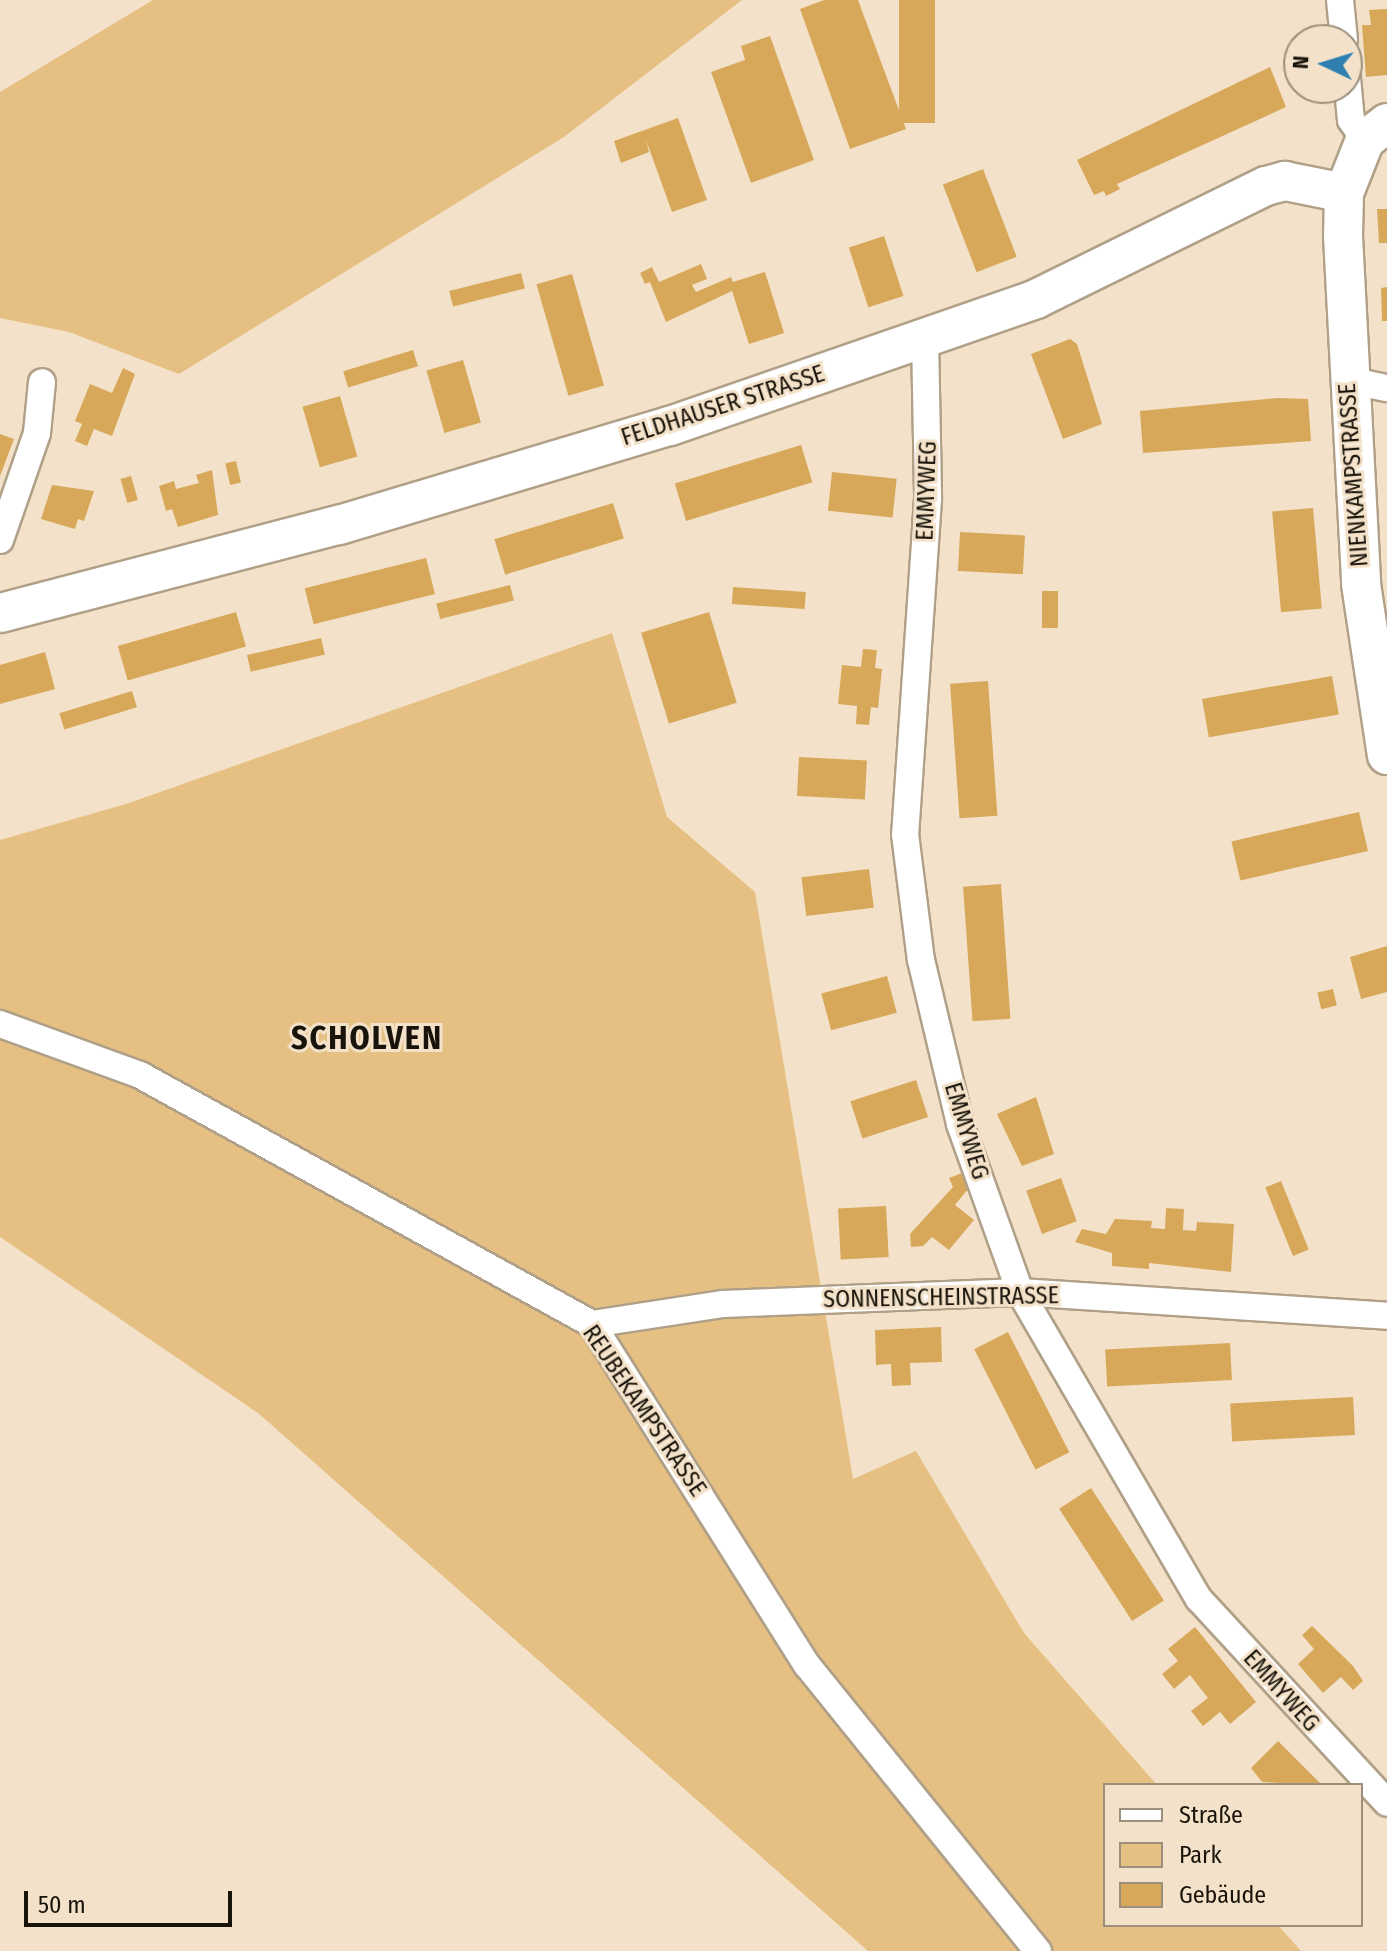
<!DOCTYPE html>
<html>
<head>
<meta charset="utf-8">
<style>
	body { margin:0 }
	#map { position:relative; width:1387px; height:1951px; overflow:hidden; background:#f3e2c9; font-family:"Fira Sans Condensed",sans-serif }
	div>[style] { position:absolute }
	.green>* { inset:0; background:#e6c083 }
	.building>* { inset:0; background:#d7a85a; transform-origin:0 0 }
	.roads { filter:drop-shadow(2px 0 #b0a088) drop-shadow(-2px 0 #b0a088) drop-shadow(0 2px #b0a088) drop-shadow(0 -2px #b0a088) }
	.street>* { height:26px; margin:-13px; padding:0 13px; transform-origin:13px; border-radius:13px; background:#fff }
	.secondary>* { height:38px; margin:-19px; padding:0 19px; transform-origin:19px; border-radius:19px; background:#fff }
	span { translate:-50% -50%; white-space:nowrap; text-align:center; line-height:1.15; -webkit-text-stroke:6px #f3e2c9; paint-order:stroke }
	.street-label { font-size:24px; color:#19140b }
	.district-label { font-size:32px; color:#19140b; font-weight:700; letter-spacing:2px }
	.legend { position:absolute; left:1103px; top:1783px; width:260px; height:144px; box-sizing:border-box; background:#f3e2c9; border:2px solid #9c907d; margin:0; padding:10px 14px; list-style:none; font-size:24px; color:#19140b }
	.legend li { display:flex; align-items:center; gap:16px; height:40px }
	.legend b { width:40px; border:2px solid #9c907d }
	.north { position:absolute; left:1283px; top:24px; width:80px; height:80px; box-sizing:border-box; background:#f3e2c9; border:2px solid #9c907d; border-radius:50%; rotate:274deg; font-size:22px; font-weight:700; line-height:32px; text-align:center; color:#19140b }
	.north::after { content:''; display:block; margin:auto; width:28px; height:36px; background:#2f80b1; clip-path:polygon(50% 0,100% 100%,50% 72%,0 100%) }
	.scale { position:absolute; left:24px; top:1891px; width:208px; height:36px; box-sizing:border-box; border:4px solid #19140b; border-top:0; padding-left:10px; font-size:24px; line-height:28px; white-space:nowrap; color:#19140b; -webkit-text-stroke:6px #f3e2c9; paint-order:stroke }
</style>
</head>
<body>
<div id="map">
	<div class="green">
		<i style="clip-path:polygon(153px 0,742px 0,564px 137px,179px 374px,69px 332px,0 318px,0 92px)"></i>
		<i style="clip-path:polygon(612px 633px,667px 817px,755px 892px,853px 1479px,916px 1451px,1024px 1633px,1157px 1785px,1105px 1785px,1105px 1925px,1278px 1925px,1301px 1951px,868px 1951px,258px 1413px,0 1237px,0 840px,126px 804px)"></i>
	</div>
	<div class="building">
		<i style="clip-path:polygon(824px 0,858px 0,906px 129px,850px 149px,800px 9px)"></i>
		<i style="left:899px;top:0;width:36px;height:123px"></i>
		<i style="clip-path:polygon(1387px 9px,1387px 75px,1366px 77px,1362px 25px,1371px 25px,1369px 10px)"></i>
		<i style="clip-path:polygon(770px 36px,814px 160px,751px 183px,711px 72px,745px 60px,741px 46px)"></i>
		<i style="clip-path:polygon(1270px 67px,1286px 107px,1117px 184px,1120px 189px,1106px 196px,1104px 191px,1094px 195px,1077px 160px)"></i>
		<i style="clip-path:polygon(678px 118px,707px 200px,672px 212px,646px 140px,649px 152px,621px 163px,614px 141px)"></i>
		<i style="left:983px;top:169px;width:94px;height:43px;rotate:69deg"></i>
		<i style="clip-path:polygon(1377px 209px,1387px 209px,1387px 243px,1379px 243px)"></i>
		<i style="left:884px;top:236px;width:63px;height:37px;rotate:72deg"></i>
		<i style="clip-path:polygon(701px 264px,707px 279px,692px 285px,696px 292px,731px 277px,733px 282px,765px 272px,784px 333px,749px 344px,732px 291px,666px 322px,650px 282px,645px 284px,640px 273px,652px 267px,659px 282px)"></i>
		<i style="left:521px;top:273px;width:16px;height:74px;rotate:76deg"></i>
		<i style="left:572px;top:274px;width:116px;height:37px;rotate:74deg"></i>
		<i style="clip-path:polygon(1387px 287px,1387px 321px,1382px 321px,1381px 288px)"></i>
		<i style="clip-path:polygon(1070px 339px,1077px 344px,1102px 424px,1063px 439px,1031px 354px)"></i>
		<i style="left:413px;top:350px;width:17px;height:73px;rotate:73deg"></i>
		<i style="left:463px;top:360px;width:65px;height:38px;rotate:74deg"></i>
		<i style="clip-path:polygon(123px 368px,135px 374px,112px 436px,94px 429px,87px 446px,75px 441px,82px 424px,75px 421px,90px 384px,112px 393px)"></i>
		<i style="left:340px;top:396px;width:63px;height:39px;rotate:74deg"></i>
		<i style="clip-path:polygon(1277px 398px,1308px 399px,1311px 441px,1143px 453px,1140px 411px)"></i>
		<i style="clip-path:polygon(0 434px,14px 439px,0 476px)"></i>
		<i style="left:801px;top:445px;width:39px;height:132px;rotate:73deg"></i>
		<i style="left:236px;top:461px;width:22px;height:11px;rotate:77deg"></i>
		<i style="clip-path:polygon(212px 470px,218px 515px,178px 527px,172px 509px,166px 511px,159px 486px,174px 481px,176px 489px,199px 483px,196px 475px)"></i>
		<i style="left:832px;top:472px;width:65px;height:39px;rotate:6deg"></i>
		<i style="left:131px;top:476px;width:25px;height:11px;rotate:74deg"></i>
		<i style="clip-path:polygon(52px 485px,94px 491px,84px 521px,78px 519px,75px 529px,41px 519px)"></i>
		<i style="left:613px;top:503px;width:37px;height:124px;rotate:73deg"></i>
		<i style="left:1313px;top:508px;width:101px;height:41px;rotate:85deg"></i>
		<i style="left:960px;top:532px;width:65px;height:39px;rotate:3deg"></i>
		<i style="left:426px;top:558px;width:37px;height:125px;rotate:76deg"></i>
		<i style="left:510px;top:585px;width:16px;height:76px;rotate:76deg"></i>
		<i style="left:733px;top:587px;width:73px;height:17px;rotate:4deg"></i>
		<i style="left:1042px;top:591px;width:16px;height:37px"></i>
		<i style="left:236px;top:612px;width:36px;height:123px;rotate:74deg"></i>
		<i style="left:709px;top:612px;width:95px;height:71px;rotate:73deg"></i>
		<i style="left:321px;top:638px;width:17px;height:76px;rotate:77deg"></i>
		<i style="clip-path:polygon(863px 649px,877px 650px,875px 668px,882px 669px,878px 708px,871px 707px,869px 725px,856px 724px,857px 706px,838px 704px,842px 665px,861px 667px)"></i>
		<i style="clip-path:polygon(45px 652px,55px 689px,0 704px,0 665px)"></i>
		<i style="left:1332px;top:676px;width:39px;height:132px;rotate:80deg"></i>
		<i style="left:988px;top:681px;width:135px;height:38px;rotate:86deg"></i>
		<i style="left:132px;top:691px;width:17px;height:76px;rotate:73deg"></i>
		<i style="left:799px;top:757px;width:68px;height:39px;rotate:3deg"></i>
		<i style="left:1359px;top:812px;width:40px;height:131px;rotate:77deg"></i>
		<i style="left:869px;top:869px;width:39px;height:68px;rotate:83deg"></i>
		<i style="left:1001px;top:884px;width:135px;height:38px;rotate:86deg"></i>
		<i style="clip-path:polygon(1387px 946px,1387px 992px,1361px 999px,1350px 957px)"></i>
		<i style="left:887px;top:976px;width:38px;height:68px;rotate:75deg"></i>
		<i style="left:1333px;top:989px;width:17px;height:16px;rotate:77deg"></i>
		<i style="left:916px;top:1080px;width:39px;height:69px;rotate:72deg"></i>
		<i style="clip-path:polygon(1036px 1097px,1054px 1154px,1022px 1166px,997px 1114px)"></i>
		<i style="clip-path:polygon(962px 1173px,968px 1189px,955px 1205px,974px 1220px,949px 1250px,932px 1237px,923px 1246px,911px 1247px,910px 1234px,953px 1187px,949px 1178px)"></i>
		<i style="left:1061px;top:1178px;width:46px;height:37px;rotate:70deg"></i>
		<i style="left:1281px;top:1181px;width:74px;height:17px;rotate:68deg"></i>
		<i style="left:886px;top:1206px;width:51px;height:48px;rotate:87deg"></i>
		<i style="clip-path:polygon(1166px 1208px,1184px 1209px,1183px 1230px,1196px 1231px,1197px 1222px,1234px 1224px,1231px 1272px,1149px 1263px,1149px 1269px,1112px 1266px,1112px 1253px,1075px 1242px,1082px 1229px,1106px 1234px,1115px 1219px,1152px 1221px,1151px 1228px,1165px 1229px)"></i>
		<i style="clip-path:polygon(941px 1327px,942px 1362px,910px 1363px,911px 1385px,892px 1386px,891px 1364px,876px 1365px,875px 1330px)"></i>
		<i style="left:1008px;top:1332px;width:135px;height:38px;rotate:63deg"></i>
		<i style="left:1230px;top:1343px;width:37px;height:125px;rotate:87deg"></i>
		<i style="left:1353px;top:1397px;width:38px;height:123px;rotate:87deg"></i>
		<i style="left:1091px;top:1488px;width:134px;height:38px;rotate:57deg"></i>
		<i style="clip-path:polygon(1312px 1626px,1353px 1666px,1363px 1681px,1353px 1690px,1341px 1677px,1323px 1693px,1298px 1664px,1314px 1649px,1302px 1635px)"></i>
		<i style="clip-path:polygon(1195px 1627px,1256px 1702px,1230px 1724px,1220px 1712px,1203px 1726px,1191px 1711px,1208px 1698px,1190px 1675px,1174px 1689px,1162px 1674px,1178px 1661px,1168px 1649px)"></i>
		<i style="clip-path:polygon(1278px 1741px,1322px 1785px,1262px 1782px,1251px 1768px)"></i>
	</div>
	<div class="roads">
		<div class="street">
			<i style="left:1340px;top:0;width:40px;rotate:84.3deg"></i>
			<i style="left:1347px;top:78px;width:42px;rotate:84.6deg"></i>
			<i style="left:1351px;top:120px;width:24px;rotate:55deg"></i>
			<i style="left:925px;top:337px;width:162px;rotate:88.9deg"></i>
			<i style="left:928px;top:499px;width:336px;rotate:93.9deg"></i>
			<i style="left:905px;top:834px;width:127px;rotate:82.8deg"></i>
			<i style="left:921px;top:960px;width:169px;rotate:76.6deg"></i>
			<i style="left:960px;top:1124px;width:178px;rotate:70.3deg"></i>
			<i style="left:1020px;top:1292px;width:355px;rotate:59.8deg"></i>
			<i style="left:1199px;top:1599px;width:277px;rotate:47.3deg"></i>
			<i style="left:1348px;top:380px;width:40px;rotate:12deg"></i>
			<i style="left:0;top:540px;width:113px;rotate:-70.9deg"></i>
			<i style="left:37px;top:433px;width:51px;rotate:-84.4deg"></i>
			<i style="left:0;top:1024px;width:149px;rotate:20deg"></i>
			<i style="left:140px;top:1075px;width:516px;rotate:28.85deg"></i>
			<i style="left:592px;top:1324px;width:403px;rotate:57.8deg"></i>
			<i style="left:807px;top:1665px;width:368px;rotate:51.1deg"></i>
			<i style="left:592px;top:1324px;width:133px;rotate:-8.7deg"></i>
			<i style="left:723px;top:1304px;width:297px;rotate:-2.3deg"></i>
			<i style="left:1020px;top:1292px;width:368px;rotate:3.7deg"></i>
		</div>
		<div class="secondary">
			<i style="left:1387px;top:123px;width:28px;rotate:142deg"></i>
			<i style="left:1365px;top:140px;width:57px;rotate:111.6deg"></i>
			<i style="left:1344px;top:193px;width:43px;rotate:91.3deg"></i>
			<i style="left:1343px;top:236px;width:348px;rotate:87deg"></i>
			<i style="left:1361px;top:584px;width:173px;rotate:81.4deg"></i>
			<i style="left:0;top:613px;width:350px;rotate:-14.6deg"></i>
			<i style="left:339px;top:525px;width:345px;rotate:-16.7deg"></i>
			<i style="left:670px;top:426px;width:387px;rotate:-19.1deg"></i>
			<i style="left:1036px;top:299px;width:256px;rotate:-26.2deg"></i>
			<i style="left:1266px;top:186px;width:20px;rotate:-15deg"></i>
			<i style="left:1285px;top:181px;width:60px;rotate:11.5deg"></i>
		</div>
	</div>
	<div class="street-label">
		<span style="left:723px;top:406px;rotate:-18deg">FELDHAUSER STRASSE</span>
		<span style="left:1354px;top:475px;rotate:-94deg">NIENKAMPSTRASSE</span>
		<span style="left:927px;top:491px;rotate:-88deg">EMMYWEG</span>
		<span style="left:966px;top:1131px;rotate:73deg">EMMYWEG</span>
		<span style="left:941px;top:1298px;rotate:-1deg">SONNENSCHEINSTRASSE</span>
		<span style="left:644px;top:1411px;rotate:56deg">REUBEKAMPSTRASSE</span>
		<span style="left:1281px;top:1691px;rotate:48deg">EMMYWEG</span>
	</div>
	<div class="district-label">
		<span style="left:367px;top:1038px">SCHOLVEN</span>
	</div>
	<ul class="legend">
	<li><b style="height:10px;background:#fff"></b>Straße</li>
	<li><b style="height:22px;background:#e6c083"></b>Park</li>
	<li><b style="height:22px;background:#d7a85a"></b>Gebäude</li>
	</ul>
	<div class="north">N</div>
	<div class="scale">50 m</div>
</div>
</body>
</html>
